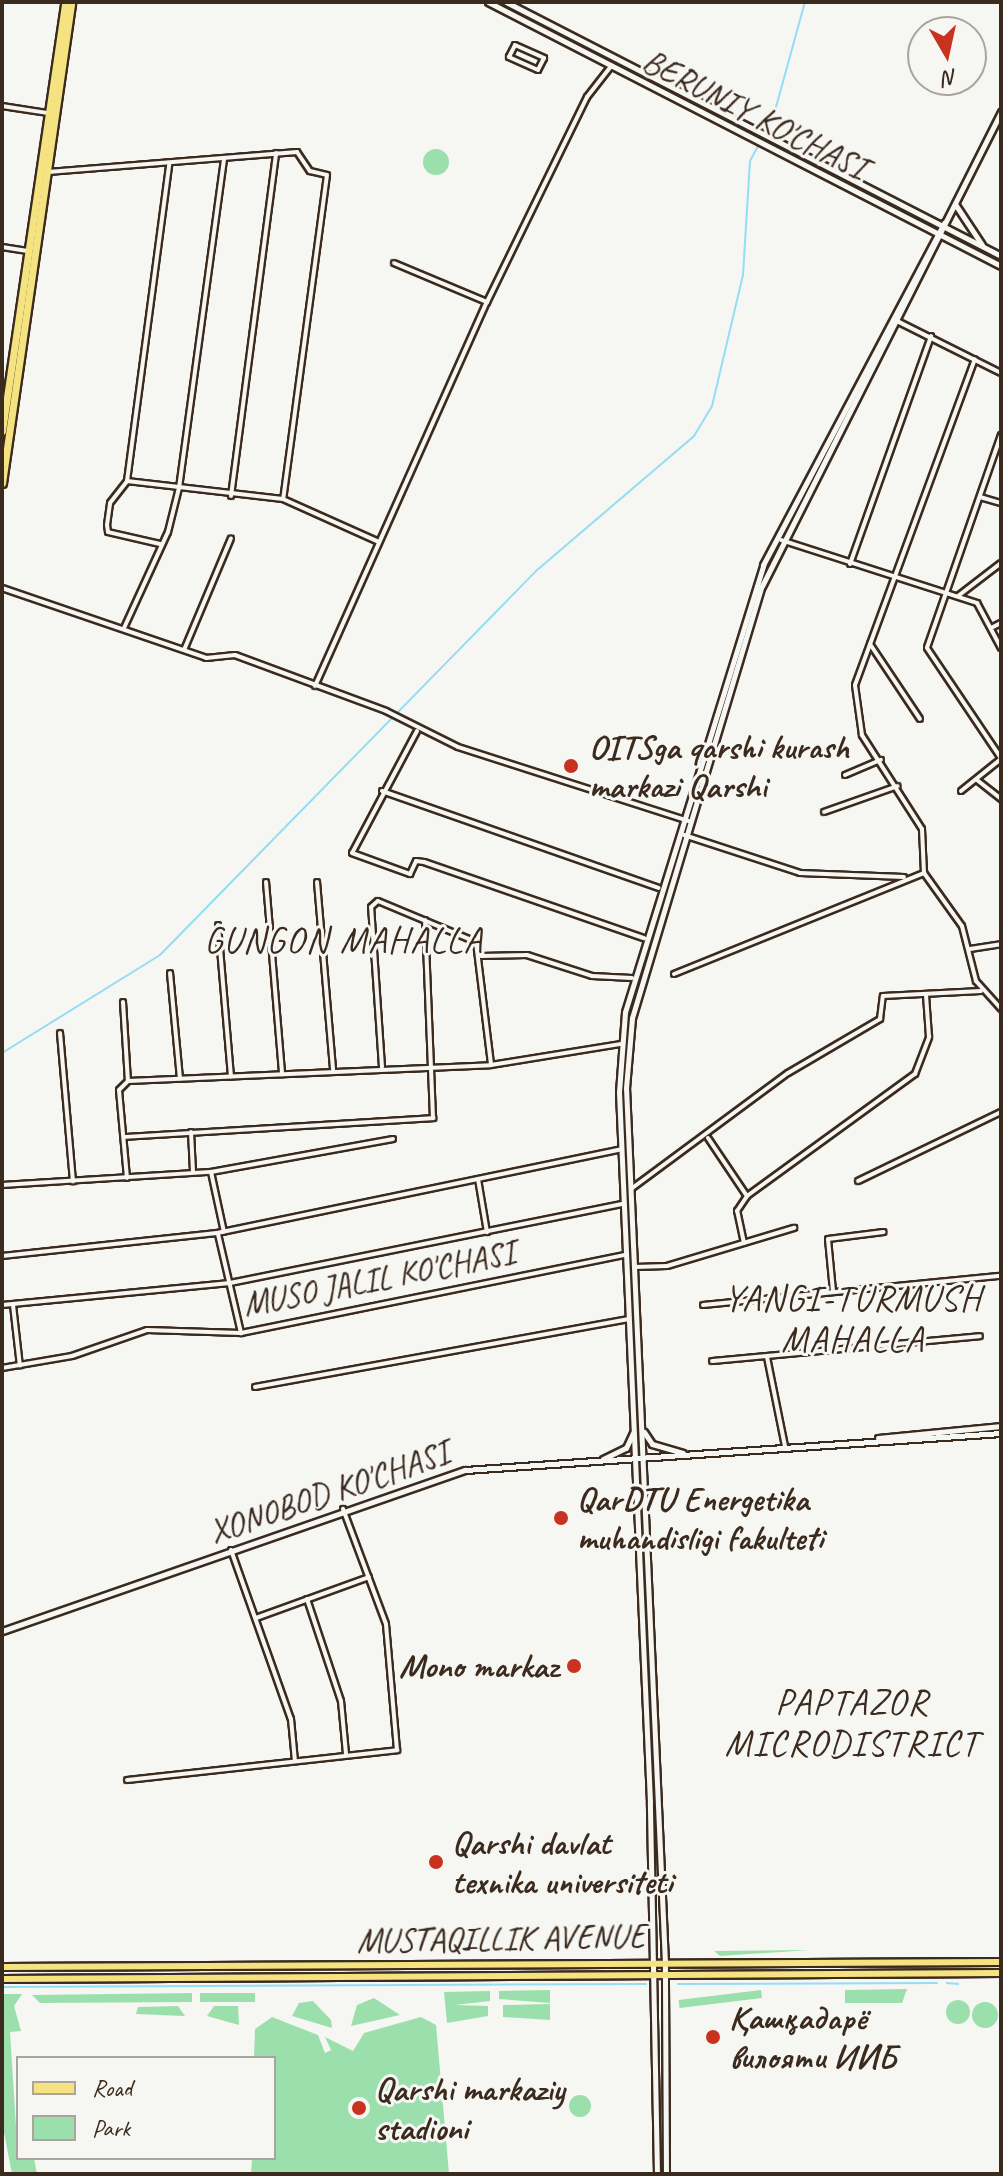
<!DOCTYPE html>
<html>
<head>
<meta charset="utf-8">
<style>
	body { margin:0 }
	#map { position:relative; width:1003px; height:2176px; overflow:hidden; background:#f6f6f2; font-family:Caveat,sans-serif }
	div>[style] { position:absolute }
	.green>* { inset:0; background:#9be0ac; transform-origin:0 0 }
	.round { border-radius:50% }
	.stream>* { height:2px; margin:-1px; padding:0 1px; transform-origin:1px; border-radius:1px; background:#94ddf5 }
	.roads { filter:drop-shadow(2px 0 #3b2a1e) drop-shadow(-2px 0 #3b2a1e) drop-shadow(0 2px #3b2a1e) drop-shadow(0 -2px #3b2a1e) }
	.street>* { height:4px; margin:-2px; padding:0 2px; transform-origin:2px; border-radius:2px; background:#f6f6f2 }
	.secondary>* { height:5px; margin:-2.5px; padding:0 2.5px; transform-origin:2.5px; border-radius:2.5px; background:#f6f6f2 }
	.primary>* { height:6px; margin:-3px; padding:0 3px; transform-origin:3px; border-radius:3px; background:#f5e382 }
	.highway>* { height:7px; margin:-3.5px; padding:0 3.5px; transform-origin:3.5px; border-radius:3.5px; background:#f5e382 }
	.dots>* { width:22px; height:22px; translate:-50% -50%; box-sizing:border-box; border:4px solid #f6f6f2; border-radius:50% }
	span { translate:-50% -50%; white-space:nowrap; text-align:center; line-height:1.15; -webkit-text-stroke:6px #f6f6f2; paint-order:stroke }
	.street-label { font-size:34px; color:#3b2a1e }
	.poi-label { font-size:34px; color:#3b2a1e; font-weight:700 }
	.left { translate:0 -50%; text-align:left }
	.right { translate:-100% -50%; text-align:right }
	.neighbourhood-label { font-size:36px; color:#3b2a1e; letter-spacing:2px }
	.frame { position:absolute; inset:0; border:4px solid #3b2a1e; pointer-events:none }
	.legend { position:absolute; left:16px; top:2056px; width:260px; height:104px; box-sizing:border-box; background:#f6f6f2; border:2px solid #aba49d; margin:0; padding:10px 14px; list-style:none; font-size:24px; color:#3b2a1e }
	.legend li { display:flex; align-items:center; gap:16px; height:40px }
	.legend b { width:40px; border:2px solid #aba49d }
	.north { position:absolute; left:907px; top:16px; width:80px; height:80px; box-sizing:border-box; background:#f6f6f2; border:2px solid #aba49d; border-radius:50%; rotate:171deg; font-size:22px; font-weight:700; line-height:32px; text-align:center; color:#3b2a1e }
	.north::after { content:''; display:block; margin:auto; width:28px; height:36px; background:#c8321e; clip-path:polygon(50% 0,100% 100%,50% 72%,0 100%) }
</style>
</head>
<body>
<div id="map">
	<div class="green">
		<i class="round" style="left:423px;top:149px;width:26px;height:26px"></i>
		<i style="clip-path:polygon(810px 1950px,720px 1956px,714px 1951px)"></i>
		<i style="clip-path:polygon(907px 1989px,902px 2003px,845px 2003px,845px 1990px)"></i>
		<i style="clip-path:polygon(550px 1990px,550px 2003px,499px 1999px,499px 1991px)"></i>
		<i style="left:761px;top:1990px;width:8px;height:83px;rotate:83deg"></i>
		<i style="clip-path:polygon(490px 1991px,490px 2001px,455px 2005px,488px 2006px,488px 2016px,447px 2023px,444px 1992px)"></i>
		<i style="clip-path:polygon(192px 1993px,192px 2002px,40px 2003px,32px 1995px)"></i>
		<i style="left:200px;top:1993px;width:55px;height:9px"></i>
		<i style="clip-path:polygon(2px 1994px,22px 1994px,14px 2006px,21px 2031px,10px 2032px,18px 2158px,34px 2158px,37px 2174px,12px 2174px,2px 2122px)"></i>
		<i style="clip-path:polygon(374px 1998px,400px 2015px,351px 2026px,357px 2005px)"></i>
		<i class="round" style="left:946px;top:2000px;width:24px;height:24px"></i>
		<i style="clip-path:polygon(313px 2001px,331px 2020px,332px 2028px,292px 2016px,299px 2003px)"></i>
		<i class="round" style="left:972px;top:2002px;width:26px;height:26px"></i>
		<i style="clip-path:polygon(550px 2004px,550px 2020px,503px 2017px,503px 2005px)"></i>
		<i style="clip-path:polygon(178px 2006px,185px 2016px,136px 2014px,138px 2007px)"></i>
		<i style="clip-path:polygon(214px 2006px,238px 2006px,239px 2025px,207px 2016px)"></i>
		<i style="clip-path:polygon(272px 2017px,318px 2035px,325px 2053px,331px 2050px,325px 2037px,353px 2051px,364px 2033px,421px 2017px,436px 2025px,449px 2174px,251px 2174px,252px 2158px,274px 2158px,274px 2058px,254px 2058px,255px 2029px)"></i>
		<i class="round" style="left:569px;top:2095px;width:22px;height:22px"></i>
	</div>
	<div class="stream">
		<i style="left:2px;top:1053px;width:186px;rotate:-31.8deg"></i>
		<i style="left:160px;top:955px;width:537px;rotate:-45.6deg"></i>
		<i style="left:536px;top:571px;width:208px;rotate:-40.5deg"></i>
		<i style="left:694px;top:436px;width:35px;rotate:-59deg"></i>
		<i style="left:712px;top:406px;width:135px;rotate:-76.7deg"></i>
		<i style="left:743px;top:275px;width:114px;rotate:-86.5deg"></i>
		<i style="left:750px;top:161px;width:49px;rotate:-61.9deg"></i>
		<i style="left:773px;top:118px;width:120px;rotate:-74.6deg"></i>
		<i style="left:947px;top:1983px;width:11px;rotate:5deg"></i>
		<i style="left:678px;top:1984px;width:259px;rotate:-0.2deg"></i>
		<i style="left:2px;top:1987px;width:644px;rotate:-0.27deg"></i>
	</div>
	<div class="roads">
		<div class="street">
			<i style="left:515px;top:45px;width:32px;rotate:24deg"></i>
			<i style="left:544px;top:58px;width:13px;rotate:117deg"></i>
			<i style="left:538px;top:70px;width:32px;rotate:-156deg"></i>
			<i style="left:509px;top:57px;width:13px;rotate:-63deg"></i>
			<i style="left:2px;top:106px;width:47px;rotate:8.7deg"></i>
			<i style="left:48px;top:172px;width:250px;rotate:-4.6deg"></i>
			<i style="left:297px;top:152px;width:23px;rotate:56deg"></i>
			<i style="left:310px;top:171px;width:17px;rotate:13deg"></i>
			<i style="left:327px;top:175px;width:327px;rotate:97.7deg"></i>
			<i style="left:2px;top:247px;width:26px;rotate:9deg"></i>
			<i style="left:394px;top:263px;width:101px;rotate:22.8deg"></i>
			<i style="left:897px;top:321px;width:116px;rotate:26.6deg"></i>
			<i style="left:1001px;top:435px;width:225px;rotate:109.2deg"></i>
			<i style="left:927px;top:648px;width:133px;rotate:56.1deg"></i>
			<i style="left:127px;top:481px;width:157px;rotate:6.6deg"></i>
			<i style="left:283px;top:499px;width:103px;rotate:24.1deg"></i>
			<i style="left:231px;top:496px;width:346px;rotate:-82.5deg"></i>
			<i style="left:980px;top:497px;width:22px;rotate:16deg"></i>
			<i style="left:781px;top:540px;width:206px;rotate:17.8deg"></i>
			<i style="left:977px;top:603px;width:51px;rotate:61.9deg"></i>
			<i style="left:160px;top:544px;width:53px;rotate:-167deg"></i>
			<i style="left:108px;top:532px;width:7px;rotate:-98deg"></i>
			<i style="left:107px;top:525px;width:22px;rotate:-82deg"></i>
			<i style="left:110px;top:503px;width:28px;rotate:-52deg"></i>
			<i style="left:127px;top:481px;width:319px;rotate:-82.4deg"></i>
			<i style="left:850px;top:564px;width:242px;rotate:-70.4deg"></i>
			<i style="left:2px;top:588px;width:216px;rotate:18.9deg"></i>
			<i style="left:206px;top:658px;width:29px;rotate:-6deg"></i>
			<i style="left:235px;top:655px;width:161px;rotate:20.3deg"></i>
			<i style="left:386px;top:711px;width:80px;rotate:26.6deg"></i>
			<i style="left:458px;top:747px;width:243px;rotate:17.8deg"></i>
			<i style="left:958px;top:596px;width:54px;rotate:-37.5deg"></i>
			<i style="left:124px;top:628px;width:106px;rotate:-65.4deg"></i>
			<i style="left:168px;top:532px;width:45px;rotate:-76deg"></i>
			<i style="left:179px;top:488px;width:332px;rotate:-82.2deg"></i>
			<i style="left:991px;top:628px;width:11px;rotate:-27deg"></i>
			<i style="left:870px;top:644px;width:90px;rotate:56.3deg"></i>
			<i style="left:184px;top:650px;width:121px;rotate:-67.2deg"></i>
			<i style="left:315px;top:686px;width:421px;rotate:-65.9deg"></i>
			<i style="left:487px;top:302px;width:228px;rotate:-64deg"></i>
			<i style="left:587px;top:97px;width:39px;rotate:-52deg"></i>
			<i style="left:417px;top:731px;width:138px;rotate:118deg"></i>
			<i style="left:352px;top:853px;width:62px;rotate:19.9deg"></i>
			<i style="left:410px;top:874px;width:14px;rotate:-65deg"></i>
			<i style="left:416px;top:861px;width:8px;rotate:7deg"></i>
			<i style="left:424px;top:862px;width:233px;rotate:19.1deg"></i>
			<i style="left:845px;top:775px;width:39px;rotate:-23deg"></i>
			<i style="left:977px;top:780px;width:31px;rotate:38deg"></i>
			<i style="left:382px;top:791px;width:293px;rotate:19.3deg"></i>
			<i style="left:961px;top:791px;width:51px;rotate:-38.7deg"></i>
			<i style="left:824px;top:812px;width:78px;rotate:-19.4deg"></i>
			<i style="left:684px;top:835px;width:122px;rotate:18.1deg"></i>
			<i style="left:800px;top:873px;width:104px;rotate:2.2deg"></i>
			<i style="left:924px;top:873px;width:44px;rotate:-92.6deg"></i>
			<i style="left:922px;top:829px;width:112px;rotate:-122.6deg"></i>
			<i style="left:862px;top:735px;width:50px;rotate:-98deg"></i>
			<i style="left:855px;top:685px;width:347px;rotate:-69.8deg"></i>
			<i style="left:266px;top:882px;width:193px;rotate:85.2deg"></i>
			<i style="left:317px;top:882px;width:188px;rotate:85.1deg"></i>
			<i style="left:218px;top:925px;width:152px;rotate:85.1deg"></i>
			<i style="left:970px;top:949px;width:31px;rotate:-9deg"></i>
			<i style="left:481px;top:956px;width:46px;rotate:-1.2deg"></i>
			<i style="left:527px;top:955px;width:68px;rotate:17.9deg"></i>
			<i style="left:592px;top:976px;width:40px;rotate:2.9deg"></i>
			<i style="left:170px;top:973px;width:106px;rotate:84.6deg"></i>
			<i style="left:674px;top:974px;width:270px;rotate:-22deg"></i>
			<i style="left:924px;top:873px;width:65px;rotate:54.4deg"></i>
			<i style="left:962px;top:926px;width:57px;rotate:75.7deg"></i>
			<i style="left:976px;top:981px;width:38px;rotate:48deg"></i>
			<i style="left:123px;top:1002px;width:79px;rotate:86.4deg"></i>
			<i style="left:60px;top:1033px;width:149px;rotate:85deg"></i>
			<i style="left:382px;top:1067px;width:160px;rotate:-93.9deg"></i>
			<i style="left:371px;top:907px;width:9px;rotate:-41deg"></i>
			<i style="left:378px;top:901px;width:106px;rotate:22.7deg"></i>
			<i style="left:476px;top:942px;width:124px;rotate:83deg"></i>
			<i style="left:191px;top:1132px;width:40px;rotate:87.1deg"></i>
			<i style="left:124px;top:1137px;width:310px;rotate:-3.5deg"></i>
			<i style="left:433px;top:1118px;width:198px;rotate:-92.3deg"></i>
			<i style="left:708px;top:1138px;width:70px;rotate:56.1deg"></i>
			<i style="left:211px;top:1172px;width:61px;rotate:77.8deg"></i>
			<i style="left:127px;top:1178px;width:88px;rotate:-95.2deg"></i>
			<i style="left:119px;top:1090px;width:13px;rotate:-45deg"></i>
			<i style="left:128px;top:1081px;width:363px;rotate:-2.5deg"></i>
			<i style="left:491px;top:1065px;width:132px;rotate:-9.2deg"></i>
			<i style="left:478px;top:1179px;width:54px;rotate:80.4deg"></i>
			<i style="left:858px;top:1181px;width:159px;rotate:-25.8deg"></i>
			<i style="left:2px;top:1185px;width:209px;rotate:-3.6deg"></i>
			<i style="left:211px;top:1172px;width:185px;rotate:-10.3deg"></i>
			<i style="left:631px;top:1189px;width:195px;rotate:-36.5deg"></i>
			<i style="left:788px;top:1073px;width:107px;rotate:-30.4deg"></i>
			<i style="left:880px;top:1019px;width:23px;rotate:-83deg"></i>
			<i style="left:883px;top:996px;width:98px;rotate:-2.9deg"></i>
			<i style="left:218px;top:1234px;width:102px;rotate:76.9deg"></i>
			<i style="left:744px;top:1243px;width:33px;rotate:-102deg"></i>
			<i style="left:737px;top:1211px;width:18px;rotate:-56deg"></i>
			<i style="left:747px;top:1196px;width:208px;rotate:-36deg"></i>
			<i style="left:915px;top:1074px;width:40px;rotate:-69deg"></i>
			<i style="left:929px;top:1037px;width:42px;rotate:-94.1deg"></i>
			<i style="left:2px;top:1256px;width:216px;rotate:-6.1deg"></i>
			<i style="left:217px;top:1233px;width:413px;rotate:-11.7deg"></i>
			<i style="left:635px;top:1267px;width:32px;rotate:-2deg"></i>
			<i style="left:667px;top:1266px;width:133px;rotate:-16.7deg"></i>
			<i style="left:833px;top:1291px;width:52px;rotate:-95.5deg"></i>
			<i style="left:828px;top:1239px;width:56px;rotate:-7.1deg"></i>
			<i style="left:2px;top:1305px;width:229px;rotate:-5.5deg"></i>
			<i style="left:230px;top:1283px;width:401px;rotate:-11.4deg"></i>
			<i style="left:13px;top:1305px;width:61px;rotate:83.5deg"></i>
			<i style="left:703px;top:1305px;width:299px;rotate:-5.6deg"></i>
			<i style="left:767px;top:1357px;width:91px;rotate:78.6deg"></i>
			<i style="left:712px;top:1361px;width:269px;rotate:-5.3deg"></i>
			<i style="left:2px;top:1368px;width:71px;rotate:-9.7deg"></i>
			<i style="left:72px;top:1356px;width:79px;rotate:-19.1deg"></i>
			<i style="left:147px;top:1330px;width:94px;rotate:1.8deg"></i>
			<i style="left:241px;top:1333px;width:393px;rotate:-11.5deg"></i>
			<i style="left:255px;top:1387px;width:380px;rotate:-10.3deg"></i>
			<i style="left:231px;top:1550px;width:179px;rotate:70.5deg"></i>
			<i style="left:291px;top:1719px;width:42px;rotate:84.6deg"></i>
			<i style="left:307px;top:1599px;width:108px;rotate:71.6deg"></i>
			<i style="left:341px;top:1701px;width:53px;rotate:84.6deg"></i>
			<i style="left:256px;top:1618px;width:120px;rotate:-19.9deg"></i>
			<i style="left:127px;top:1780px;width:272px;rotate:-6.3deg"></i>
			<i style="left:397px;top:1750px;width:126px;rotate:-95deg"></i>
			<i style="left:386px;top:1624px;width:123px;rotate:-110.5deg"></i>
		</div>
		<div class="secondary">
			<i style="left:488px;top:2px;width:577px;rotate:27.23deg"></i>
			<i style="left:506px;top:2px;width:556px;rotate:27.16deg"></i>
			<i style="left:955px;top:204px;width:49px;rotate:56.6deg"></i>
			<i style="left:644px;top:1432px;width:14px;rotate:56deg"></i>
			<i style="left:652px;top:1444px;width:32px;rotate:16deg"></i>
			<i style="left:878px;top:1438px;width:124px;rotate:-5.6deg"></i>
			<i style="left:603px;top:1459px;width:25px;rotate:-26deg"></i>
			<i style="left:626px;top:1448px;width:17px;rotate:-65deg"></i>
			<i style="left:2px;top:1631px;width:490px;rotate:-19.2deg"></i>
			<i style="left:465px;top:1470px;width:537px;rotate:-3.95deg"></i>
			<i style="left:657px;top:2174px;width:372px;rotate:-91.1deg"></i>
			<i style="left:650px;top:1802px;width:711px;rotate:-92.5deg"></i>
			<i style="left:619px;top:1092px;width:80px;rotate:-85.7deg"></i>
			<i style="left:625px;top:1012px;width:468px;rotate:-72.8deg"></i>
			<i style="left:763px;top:565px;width:387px;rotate:-62.1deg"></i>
			<i style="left:666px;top:2174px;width:211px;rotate:-90.3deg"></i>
			<i style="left:665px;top:1963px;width:876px;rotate:-92.55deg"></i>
			<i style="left:626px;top:1088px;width:70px;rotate:-85.1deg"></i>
			<i style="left:632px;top:1018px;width:451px;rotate:-73.3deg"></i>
			<i style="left:762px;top:586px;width:531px;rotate:-63.24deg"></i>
		</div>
		<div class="primary">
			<i style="left:2px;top:1967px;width:999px;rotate:-0.29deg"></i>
			<i style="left:2px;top:1979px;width:999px;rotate:-0.34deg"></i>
		</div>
		<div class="highway">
			<i style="left:2px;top:431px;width:434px;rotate:-81.6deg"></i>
			<i style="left:2px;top:483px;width:486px;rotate:-81.8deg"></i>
		</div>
	</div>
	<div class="dots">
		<i style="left:571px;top:766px;background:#c8321e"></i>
		<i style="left:561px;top:1518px;background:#c8321e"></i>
		<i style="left:574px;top:1666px;background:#c8321e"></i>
		<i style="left:436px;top:1862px;background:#c8321e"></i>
		<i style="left:713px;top:2037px;background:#c8321e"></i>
		<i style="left:359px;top:2108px;background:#c8321e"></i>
	</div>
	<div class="street-label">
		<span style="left:755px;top:114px;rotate:27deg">BERUNIY KO'CHASI</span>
		<span style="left:379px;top:1278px;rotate:-11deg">MUSO JALIL KO'CHASI</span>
		<span style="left:329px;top:1492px;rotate:-19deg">XONOBOD KO'CHASI</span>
		<span style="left:501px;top:1938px;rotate:-1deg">MUSTAQILLIK AVENUE</span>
	</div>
	<div class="poi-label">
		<span class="left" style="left:589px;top:766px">OITSga qarshi kurash<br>markazi Qarshi</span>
		<span class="left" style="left:577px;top:1518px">QarDTU Energetika<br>muhandisligi fakulteti</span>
		<span class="right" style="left:558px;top:1666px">Mono markaz</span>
		<span class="left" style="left:452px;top:1862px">Qarshi davlat<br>texnika universiteti</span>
		<span class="left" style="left:729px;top:2037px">Қашқадарё<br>вилояти ИИБ</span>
		<span class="left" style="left:375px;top:2108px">Qarshi markaziy<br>stadioni</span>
	</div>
	<div class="neighbourhood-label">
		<span style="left:344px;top:941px">GUNGON MAHALLA</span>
		<span style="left:853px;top:1319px">YANGI-TURMUSH<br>MAHALLA</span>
		<span style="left:852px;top:1723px">PAРTAZOR<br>MICRODISTRICT</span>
	</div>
	<div class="frame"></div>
	<ul class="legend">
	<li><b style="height:10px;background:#f5e382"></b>Road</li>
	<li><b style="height:22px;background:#9be0ac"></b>Park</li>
	</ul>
	<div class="north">N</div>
</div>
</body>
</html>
